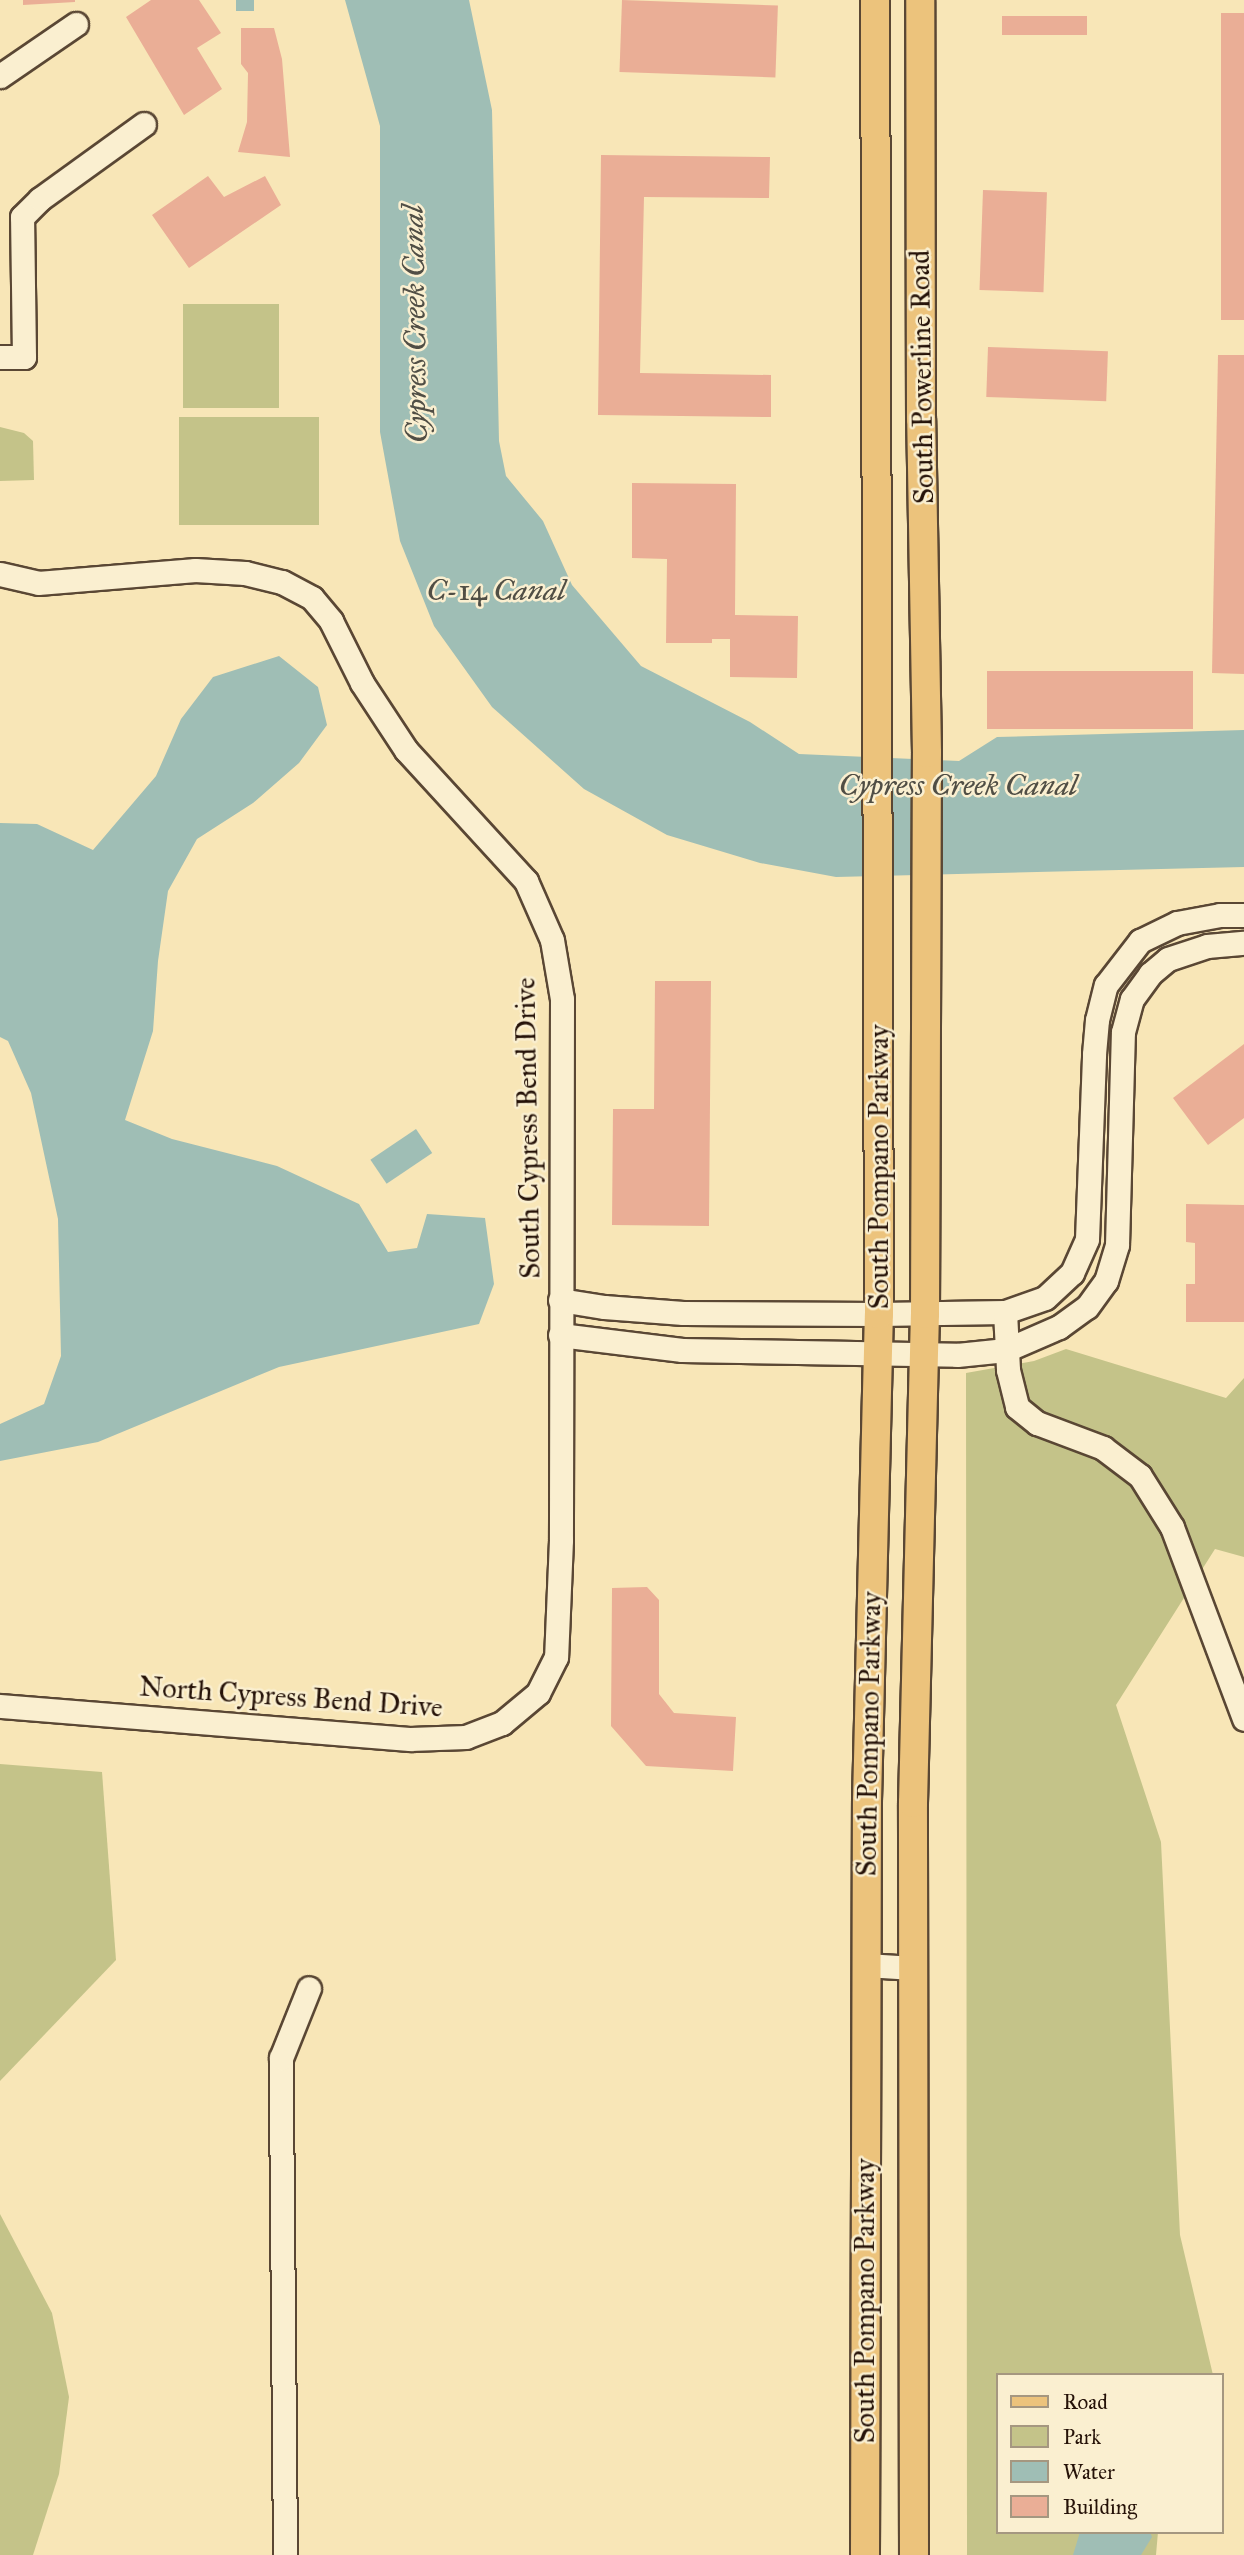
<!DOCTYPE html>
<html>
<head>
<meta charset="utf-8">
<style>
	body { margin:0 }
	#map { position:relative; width:1244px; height:2555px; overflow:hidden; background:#f8e6b7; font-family:"IM FELL Great Primer",serif }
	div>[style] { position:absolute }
	.green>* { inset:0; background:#c4c389; transform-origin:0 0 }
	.water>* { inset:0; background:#9fbeb5; transform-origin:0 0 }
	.building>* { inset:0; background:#eaae96; transform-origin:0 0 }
	.roads { filter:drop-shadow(2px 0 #5a4734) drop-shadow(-2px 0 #5a4734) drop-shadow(0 2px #5a4734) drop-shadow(0 -2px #5a4734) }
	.minor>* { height:23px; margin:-11.5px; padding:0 11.5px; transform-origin:11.5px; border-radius:11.5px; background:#faefd0 }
	.major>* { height:28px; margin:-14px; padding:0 14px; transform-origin:14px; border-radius:14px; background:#ecc37c }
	span { translate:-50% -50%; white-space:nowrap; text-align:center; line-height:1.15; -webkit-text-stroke:5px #faefd0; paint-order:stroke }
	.street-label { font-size:28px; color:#251208 }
	.water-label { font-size:30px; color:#504e45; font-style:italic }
	.legend { position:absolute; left:996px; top:2373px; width:228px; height:161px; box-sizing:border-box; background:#faefd0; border:2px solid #a59780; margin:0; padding:9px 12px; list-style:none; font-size:21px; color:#251208 }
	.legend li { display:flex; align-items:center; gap:14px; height:35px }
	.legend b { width:35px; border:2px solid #a59780 }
</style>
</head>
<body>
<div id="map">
	<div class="green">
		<i style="left:279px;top:304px;width:104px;height:96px;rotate:90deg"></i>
		<i style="left:179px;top:417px;width:140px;height:108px"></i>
		<i style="clip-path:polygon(0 427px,24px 433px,33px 441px,34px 480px,0 481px)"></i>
		<i style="clip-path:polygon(1066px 1349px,1226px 1398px,1244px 1378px,1244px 1557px,1215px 1549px,1116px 1705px,1161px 1842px,1180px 2235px,1213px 2375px,997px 2375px,997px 2532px,1158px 2532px,1156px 2555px,967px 2555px,966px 1373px,1034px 1361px)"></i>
		<i style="clip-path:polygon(0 1764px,102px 1772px,116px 1960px,0 2081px)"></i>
		<i style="clip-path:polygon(0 2214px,52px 2313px,69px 2397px,59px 2474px,33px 2555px,0 2555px)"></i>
	</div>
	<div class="water">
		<i style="left:236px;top:0;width:18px;height:11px"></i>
		<i style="clip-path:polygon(345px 0,469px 0,492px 110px,499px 441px,506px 476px,543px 521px,572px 585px,641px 666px,750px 722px,799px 754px,959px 761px,997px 737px,1244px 730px,1244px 867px,836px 877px,760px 863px,667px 835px,584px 789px,492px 707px,434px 626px,400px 541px,380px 432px,380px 126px)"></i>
		<i style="clip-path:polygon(279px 656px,318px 687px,327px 725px,299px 763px,253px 803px,197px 839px,168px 891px,158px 961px,153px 1031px,125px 1120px,172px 1139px,277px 1166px,359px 1204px,388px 1252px,417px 1248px,427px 1214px,485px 1218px,494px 1284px,479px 1324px,279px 1367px,98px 1442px,0 1461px,0 1424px,44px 1404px,61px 1356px,58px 1219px,31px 1093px,8px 1041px,0 1037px,0 823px,37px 824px,93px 850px,156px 776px,181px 719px,213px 677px)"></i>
		<i style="left:416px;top:1129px;width:29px;height:55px;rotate:56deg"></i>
		<i style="clip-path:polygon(1080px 2532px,1150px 2532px,1152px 2537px,1141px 2555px,1073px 2555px)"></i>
	</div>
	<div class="building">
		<i style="clip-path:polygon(23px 0,75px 0,75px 2px,23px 5px)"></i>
		<i style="clip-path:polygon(151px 0,199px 0,221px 33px,197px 48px,222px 89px,184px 115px,126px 17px)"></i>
		<i style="left:622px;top:0;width:156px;height:72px;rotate:2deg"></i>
		<i style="left:1221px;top:13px;width:23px;height:307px"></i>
		<i style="left:1002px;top:16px;width:85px;height:19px"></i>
		<i style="clip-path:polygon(241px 28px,274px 28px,282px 59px,290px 157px,238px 152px,247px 122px,248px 73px,241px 64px)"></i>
		<i style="clip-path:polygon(601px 155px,770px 157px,769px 198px,644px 197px,640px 373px,771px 375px,771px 417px,598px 415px)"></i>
		<i style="clip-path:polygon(208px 176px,224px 197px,265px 176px,281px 205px,189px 268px,152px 215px)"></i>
		<i style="left:983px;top:190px;width:64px;height:100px;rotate:2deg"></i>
		<i style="left:988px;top:347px;width:120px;height:50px;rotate:2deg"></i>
		<i style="clip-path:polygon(1218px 355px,1244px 355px,1244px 674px,1212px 673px)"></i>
		<i style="clip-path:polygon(632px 483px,736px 484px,735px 615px,798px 616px,797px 678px,730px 677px,730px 639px,712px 639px,712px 643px,666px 643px,667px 559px,632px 558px)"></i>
		<i style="left:987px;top:671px;width:206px;height:58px"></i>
		<i style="clip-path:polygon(655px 981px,711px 981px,709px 1226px,612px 1225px,613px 1109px,654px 1109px)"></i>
		<i style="clip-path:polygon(1244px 1044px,1244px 1118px,1208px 1145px,1173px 1098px)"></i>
		<i style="clip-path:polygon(1186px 1204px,1244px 1205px,1244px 1322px,1186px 1322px,1186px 1284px,1195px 1284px,1195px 1243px,1186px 1242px)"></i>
		<i style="clip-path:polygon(647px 1587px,659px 1600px,659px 1694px,674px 1713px,736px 1717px,733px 1771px,646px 1766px,611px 1726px,612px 1588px)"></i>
	</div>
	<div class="roads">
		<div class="minor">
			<i style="left:0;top:76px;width:92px;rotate:-34.4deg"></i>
			<i style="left:0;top:357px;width:24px"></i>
			<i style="left:24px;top:357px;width:140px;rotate:-90.8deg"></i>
			<i style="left:22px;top:217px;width:25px;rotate:-45deg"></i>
			<i style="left:40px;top:199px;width:128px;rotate:-35.8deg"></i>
			<i style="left:0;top:574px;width:39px;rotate:13deg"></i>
			<i style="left:38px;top:583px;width:158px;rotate:-4.7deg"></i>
			<i style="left:195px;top:570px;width:50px;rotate:3.4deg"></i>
			<i style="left:245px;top:573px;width:38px;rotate:14deg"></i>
			<i style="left:282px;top:582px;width:34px;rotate:28deg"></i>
			<i style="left:312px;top:598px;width:30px;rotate:50deg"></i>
			<i style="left:331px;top:621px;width:69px;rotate:63.4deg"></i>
			<i style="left:362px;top:683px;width:80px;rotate:56.7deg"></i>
			<i style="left:406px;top:750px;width:178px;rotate:47.5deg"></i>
			<i style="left:526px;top:881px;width:64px;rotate:66.2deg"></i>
			<i style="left:552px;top:940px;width:60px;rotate:80.4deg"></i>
			<i style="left:562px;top:999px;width:541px;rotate:90.11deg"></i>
			<i style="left:561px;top:1540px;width:117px;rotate:92.4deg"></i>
			<i style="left:556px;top:1657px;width:40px;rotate:116.6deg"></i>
			<i style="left:538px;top:1693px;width:47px;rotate:140.2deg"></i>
			<i style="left:502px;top:1723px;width:39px;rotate:159deg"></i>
			<i style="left:466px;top:1737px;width:56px;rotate:178deg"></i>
			<i style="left:410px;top:1739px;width:411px;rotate:-175.4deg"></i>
			<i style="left:560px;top:1300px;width:45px;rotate:9deg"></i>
			<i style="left:604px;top:1307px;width:79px;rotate:4.3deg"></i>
			<i style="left:683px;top:1313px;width:196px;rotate:0.3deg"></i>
			<i style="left:879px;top:1314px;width:126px;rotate:-0.9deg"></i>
			<i style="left:1005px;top:1312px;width:42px;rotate:-19.3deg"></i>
			<i style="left:1045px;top:1298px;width:37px;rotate:-43deg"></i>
			<i style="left:1072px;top:1273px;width:37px;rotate:-66deg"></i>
			<i style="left:1087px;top:1239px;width:185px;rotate:-87.8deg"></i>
			<i style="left:1094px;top:1054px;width:34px;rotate:-85deg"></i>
			<i style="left:1097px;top:1020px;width:36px;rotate:-76deg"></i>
			<i style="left:1106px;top:985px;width:56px;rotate:-52.3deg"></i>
			<i style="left:1140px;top:941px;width:41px;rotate:-25.9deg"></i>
			<i style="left:1177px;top:923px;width:44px;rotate:-10.5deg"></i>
			<i style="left:1220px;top:915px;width:24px"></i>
			<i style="left:1005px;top:1312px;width:58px;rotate:87deg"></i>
			<i style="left:1008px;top:1370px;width:38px;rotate:76deg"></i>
			<i style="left:1017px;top:1407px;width:26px;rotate:39deg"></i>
			<i style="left:1037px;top:1423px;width:71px;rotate:20.7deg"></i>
			<i style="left:1103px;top:1448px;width:46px;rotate:37.1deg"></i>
			<i style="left:1140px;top:1476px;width:60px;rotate:57.9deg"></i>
			<i style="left:1172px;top:1527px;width:205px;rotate:69.4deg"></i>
			<i style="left:560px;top:1335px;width:123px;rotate:7deg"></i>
			<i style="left:682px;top:1350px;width:275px;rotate:1deg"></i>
			<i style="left:957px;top:1355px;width:49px;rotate:-5.8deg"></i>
			<i style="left:1006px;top:1350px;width:58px;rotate:-23.5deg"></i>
			<i style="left:1059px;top:1327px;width:34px;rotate:-36deg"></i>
			<i style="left:1087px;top:1307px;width:32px;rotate:-54deg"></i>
			<i style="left:1106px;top:1281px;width:38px;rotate:-73deg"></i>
			<i style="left:1117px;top:1245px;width:213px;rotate:-88.4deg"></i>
			<i style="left:1123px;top:1032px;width:34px;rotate:-75deg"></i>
			<i style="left:1132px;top:999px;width:31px;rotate:-54deg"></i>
			<i style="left:1150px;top:974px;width:23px;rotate:-40deg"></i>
			<i style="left:1168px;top:959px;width:41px;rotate:-18.4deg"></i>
			<i style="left:1207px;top:946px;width:37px;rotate:-5deg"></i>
			<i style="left:865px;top:1965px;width:49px;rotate:3.5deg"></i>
			<i style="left:285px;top:2555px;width:497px;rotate:-90.5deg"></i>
			<i style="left:281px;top:2058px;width:75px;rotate:-68.2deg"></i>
		</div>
		<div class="major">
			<i style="left:865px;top:2555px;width:754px;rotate:-89.85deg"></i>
			<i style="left:867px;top:1801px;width:487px;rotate:-88.6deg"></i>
			<i style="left:879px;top:1314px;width:1314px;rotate:-90.17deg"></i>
			<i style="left:914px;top:2555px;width:752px;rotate:-90.08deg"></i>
			<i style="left:913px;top:1803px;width:489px;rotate:-88.6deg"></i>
			<i style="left:925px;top:1314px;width:561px;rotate:-89.8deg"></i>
			<i style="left:927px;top:753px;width:334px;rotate:-91deg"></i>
			<i style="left:921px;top:419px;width:419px;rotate:-90.1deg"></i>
		</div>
	</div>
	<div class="street-label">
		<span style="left:922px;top:377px;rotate:-91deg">South Powerline Road</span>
		<span style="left:528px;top:1128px;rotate:-91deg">South Cypress Bend Drive</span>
		<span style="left:879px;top:1167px;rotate:-90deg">South Pompano Parkway</span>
		<span style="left:291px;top:1697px;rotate:4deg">North Cypress Bend Drive</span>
		<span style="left:869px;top:1734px;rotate:-89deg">South Pompano Parkway</span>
		<span style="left:865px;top:2301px;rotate:-90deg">South Pompano Parkway</span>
	</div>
	<div class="water-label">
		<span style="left:415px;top:324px;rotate:-91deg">Cypress Creek Canal</span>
		<span style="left:496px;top:590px">C-14 Canal</span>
		<span style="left:958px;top:785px">Cypress Creek Canal</span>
	</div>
	<ul class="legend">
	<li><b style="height:9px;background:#ecc37c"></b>Road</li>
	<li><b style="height:19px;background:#c4c389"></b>Park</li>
	<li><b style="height:19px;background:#9fbeb5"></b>Water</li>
	<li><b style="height:19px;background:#eaae96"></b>Building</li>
	</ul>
</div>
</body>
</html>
